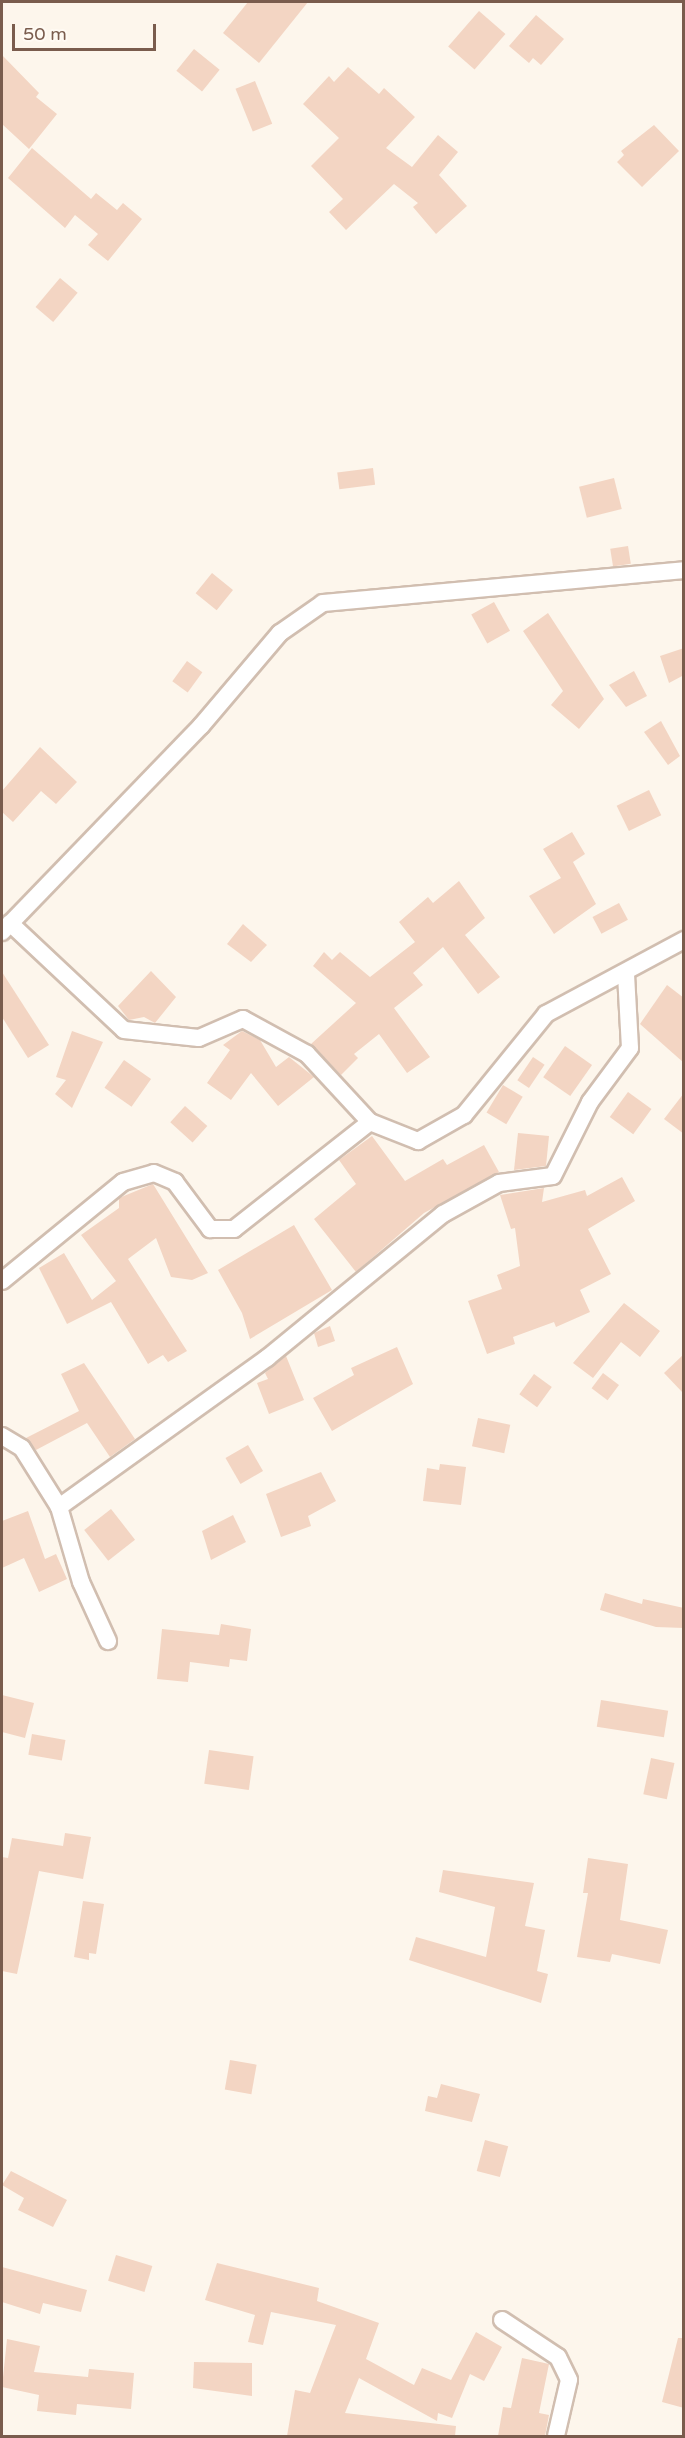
<!DOCTYPE html>
<html>
<head>
<meta charset="utf-8">
<style>
	body { margin:0 }
	#map { position:relative; width:685px; height:2438px; overflow:hidden; background:#fdf6ec; font-family:"Varela Round",sans-serif }
	div>[style] { position:absolute }
	.building>* { inset:0; background:#f3d5c3; transform-origin:0 0 }
	.roads { filter:drop-shadow(2px 0 #d1beb0) drop-shadow(-2px 0 #d1beb0) drop-shadow(0 2px #d1beb0) drop-shadow(0 -2px #d1beb0) }
	.minor>* { height:16px; margin:-8px; padding:0 8px; transform-origin:8px; border-radius:8px; background:#fff }
	span { translate:-50% -50%; white-space:nowrap; text-align:center; line-height:1.15; -webkit-text-stroke:4.5px #fffaf3; paint-order:stroke }
	.frame { position:absolute; inset:0; border:3px solid #7a5c4d; pointer-events:none }
	.scale { position:absolute; left:12px; top:24px; width:144px; height:27px; box-sizing:border-box; border:3px solid #7a5c4d; border-top:0; padding-left:8px; font-size:18px; line-height:21px; white-space:nowrap; color:#7a5c4d; -webkit-text-stroke:4px #fffaf3; paint-order:stroke }
</style>
</head>
<body>
<div id="map">
	<div class="building">
		<i style="clip-path:polygon(248px 2px,308px 2px,259px 63px,223px 33px)"></i>
		<i style="left:479px;top:11px;width:35px;height:47px;rotate:41deg"></i>
		<i style="clip-path:polygon(536px 15px,564px 39px,541px 65px,533px 58px,529px 63px,509px 46px)"></i>
		<i style="left:194px;top:49px;width:33px;height:28px;rotate:39deg"></i>
		<i style="clip-path:polygon(2px 55px,39px 93px,36px 97px,57px 114px,29px 149px,2px 124px)"></i>
		<i style="clip-path:polygon(348px 67px,379px 94px,384px 88px,415px 117px,386px 148px,412px 167px,438px 135px,458px 152px,439px 175px,467px 206px,436px 234px,413px 207px,418px 203px,394px 184px,346px 230px,329px 212px,343px 199px,311px 166px,339px 138px,303px 104px,329px 76px,334px 82px)"></i>
		<i style="left:255px;top:81px;width:46px;height:21px;rotate:68deg"></i>
		<i style="clip-path:polygon(654px 125px,679px 151px,642px 187px,617px 162px,624px 155px,621px 151px)"></i>
		<i style="clip-path:polygon(32px 148px,91px 199px,96px 193px,117px 210px,123px 203px,142px 219px,108px 261px,88px 245px,98px 234px,75px 215px,65px 228px,8px 178px)"></i>
		<i style="left:60px;top:278px;width:23px;height:38px;rotate:40deg"></i>
		<i style="left:373px;top:468px;width:17px;height:36px;rotate:83deg"></i>
		<i style="left:614px;top:478px;width:32px;height:36px;rotate:76deg"></i>
		<i style="left:628px;top:546px;width:18px;height:18px;rotate:81deg"></i>
		<i style="left:212px;top:573px;width:27px;height:26px;rotate:39deg"></i>
		<i style="left:494px;top:602px;width:33px;height:26px;rotate:61deg"></i>
		<i style="clip-path:polygon(548px 613px,604px 699px,579px 729px,551px 705px,563px 691px,523px 631px)"></i>
		<i style="clip-path:polygon(684px 648px,684px 675px,669px 683px,660px 656px)"></i>
		<i style="left:187px;top:661px;width:19px;height:25px;rotate:36deg"></i>
		<i style="clip-path:polygon(634px 671px,647px 696px,626px 707px,609px 685px)"></i>
		<i style="clip-path:polygon(661px 721px,680px 756px,668px 765px,644px 732px)"></i>
		<i style="clip-path:polygon(40px 747px,77px 782px,56px 804px,41px 791px,13px 822px,2px 812px,2px 791px)"></i>
		<i style="left:649px;top:790px;width:28px;height:36px;rotate:64deg"></i>
		<i style="clip-path:polygon(572px 832px,585px 854px,573px 862px,596px 904px,554px 934px,529px 896px,561px 878px,543px 849px)"></i>
		<i style="clip-path:polygon(459px 881px,485px 918px,465px 935px,500px 977px,478px 994px,443px 947px,413px 973px,423px 985px,394px 1008px,430px 1057px,407px 1073px,379px 1034px,354px 1054px,358px 1058px,341px 1075px,311px 1044px,356px 1003px,313px 966px,324px 952px,332px 960px,340px 952px,370px 977px,415px 942px,399px 922px,428px 897px,433px 903px)"></i>
		<i style="left:619px;top:903px;width:19px;height:30px;rotate:62deg"></i>
		<i style="clip-path:polygon(243px 924px,267px 945px,251px 962px,227px 944px)"></i>
		<i style="clip-path:polygon(151px 971px,176px 997px,155px 1023px,144px 1017px,129px 1020px,118px 1006px)"></i>
		<i style="clip-path:polygon(2px 972px,49px 1045px,28px 1058px,2px 1017px)"></i>
		<i style="clip-path:polygon(667px 985px,684px 998px,684px 1063px,640px 1024px)"></i>
		<i style="clip-path:polygon(72px 1031px,103px 1042px,72px 1108px,55px 1094px,66px 1080px,56px 1077px)"></i>
		<i style="clip-path:polygon(242px 1031px,260px 1040px,276px 1067px,289px 1057px,314px 1077px,278px 1106px,251px 1073px,231px 1100px,207px 1083px,230px 1050px,223px 1045px)"></i>
		<i style="left:565px;top:1046px;width:33px;height:38px;rotate:35deg"></i>
		<i style="left:533px;top:1057px;width:14px;height:28px;rotate:34deg"></i>
		<i style="left:124px;top:1060px;width:33px;height:34px;rotate:35deg"></i>
		<i style="left:503px;top:1085px;width:23px;height:32px;rotate:31deg"></i>
		<i style="left:628px;top:1092px;width:29px;height:31px;rotate:36deg"></i>
		<i style="clip-path:polygon(684px 1093px,684px 1134px,664px 1119px)"></i>
		<i style="left:185px;top:1106px;width:30px;height:22px;rotate:42deg"></i>
		<i style="clip-path:polygon(518px 1133px,549px 1136px,546px 1166px,514px 1170px)"></i>
		<i style="clip-path:polygon(372px 1136px,405px 1181px,443px 1159px,447px 1165px,484px 1145px,499px 1172px,424px 1213px,356px 1272px,314px 1219px,356px 1184px,339px 1160px)"></i>
		<i style="clip-path:polygon(622px 1177px,635px 1201px,588px 1229px,611px 1274px,580px 1290px,590px 1312px,556px 1327px,554px 1322px,513px 1337px,515px 1344px,487px 1354px,468px 1301px,502px 1289px,497px 1275px,520px 1266px,515px 1228px,511px 1229px,500px 1195px,544px 1188px,542px 1202px,585px 1190px,587px 1196px)"></i>
		<i style="clip-path:polygon(153px 1184px,208px 1273px,192px 1280px,171px 1277px,156px 1238px,128px 1259px,187px 1351px,168px 1362px,163px 1355px,148px 1364px,111px 1302px,67px 1324px,39px 1268px,64px 1253px,92px 1300px,116px 1281px,81px 1235px,119px 1208px,119px 1198px)"></i>
		<i style="clip-path:polygon(294px 1225px,332px 1290px,250px 1339px,242px 1313px,218px 1270px)"></i>
		<i style="clip-path:polygon(624px 1303px,660px 1331px,640px 1357px,621px 1342px,593px 1378px,573px 1363px)"></i>
		<i style="clip-path:polygon(330px 1326px,335px 1341px,318px 1347px,314px 1333px)"></i>
		<i style="clip-path:polygon(397px 1347px,413px 1384px,332px 1431px,313px 1398px,354px 1375px,351px 1368px)"></i>
		<i style="clip-path:polygon(684px 1354px,684px 1394px,664px 1373px)"></i>
		<i style="clip-path:polygon(286px 1356px,304px 1400px,269px 1414px,257px 1383px,268px 1379px,265px 1373px)"></i>
		<i style="clip-path:polygon(84px 1363px,135px 1439px,110px 1457px,87px 1423px,36px 1450px,26px 1438px,79px 1411px,61px 1374px)"></i>
		<i style="left:603px;top:1373px;width:20px;height:19px;rotate:37deg"></i>
		<i style="left:534px;top:1374px;width:22px;height:25px;rotate:36deg"></i>
		<i style="left:478px;top:1418px;width:33px;height:29px;rotate:12deg"></i>
		<i style="left:248px;top:1445px;width:30px;height:26px;rotate:60deg"></i>
		<i style="clip-path:polygon(440px 1464px,466px 1467px,461px 1505px,423px 1501px,427px 1468px,439px 1470px)"></i>
		<i style="clip-path:polygon(321px 1472px,336px 1501px,308px 1516px,311px 1526px,281px 1537px,266px 1494px)"></i>
		<i style="left:111px;top:1509px;width:39px;height:34px;rotate:52deg"></i>
		<i style="clip-path:polygon(28px 1511px,45px 1559px,56px 1554px,67px 1579px,39px 1592px,24px 1558px,2px 1568px,2px 1521px)"></i>
		<i style="clip-path:polygon(233px 1515px,246px 1542px,211px 1560px,202px 1531px)"></i>
		<i style="clip-path:polygon(605px 1593px,642px 1604px,643px 1599px,684px 1608px,684px 1628px,656px 1627px,600px 1610px)"></i>
		<i style="clip-path:polygon(221px 1624px,251px 1629px,247px 1661px,230px 1659px,229px 1667px,190px 1662px,188px 1682px,157px 1679px,162px 1629px,219px 1635px)"></i>
		<i style="clip-path:polygon(2px 1695px,34px 1703px,25px 1738px,2px 1732px)"></i>
		<i style="left:601px;top:1700px;width:68px;height:27px;rotate:9deg"></i>
		<i style="left:32px;top:1734px;width:34px;height:21px;rotate:10deg"></i>
		<i style="left:209px;top:1750px;width:45px;height:34px;rotate:8deg"></i>
		<i style="left:651px;top:1758px;width:24px;height:37px;rotate:12deg"></i>
		<i style="clip-path:polygon(65px 1833px,91px 1837px,83px 1879px,39px 1871px,17px 1974px,2px 1971px,2px 1857px,8px 1858px,12px 1838px,63px 1846px)"></i>
		<i style="clip-path:polygon(588px 1858px,628px 1864px,620px 1920px,668px 1930px,660px 1964px,612px 1954px,610px 1962px,577px 1957px,588px 1893px,583px 1893px)"></i>
		<i style="clip-path:polygon(443px 1870px,534px 1883px,525px 1926px,545px 1930px,537px 1971px,548px 1974px,541px 2003px,409px 1960px,416px 1937px,486px 1957px,495px 1907px,439px 1892px)"></i>
		<i style="clip-path:polygon(83px 1901px,104px 1904px,96px 1954px,89px 1953px,89px 1960px,74px 1957px)"></i>
		<i style="left:230px;top:2060px;width:27px;height:30px;rotate:10deg"></i>
		<i style="clip-path:polygon(441px 2084px,480px 2094px,472px 2122px,425px 2111px,428px 2096px,437px 2098px)"></i>
		<i style="left:485px;top:2140px;width:24px;height:32px;rotate:15deg"></i>
		<i style="clip-path:polygon(11px 2171px,67px 2200px,53px 2227px,18px 2210px,24px 2198px,2px 2185px)"></i>
		<i style="left:116px;top:2255px;width:38px;height:27px;rotate:17deg"></i>
		<i style="clip-path:polygon(217px 2263px,319px 2288px,317px 2301px,379px 2323px,366px 2359px,414px 2385px,422px 2368px,451px 2380px,476px 2332px,502px 2347px,484px 2381px,470px 2374px,452px 2418px,438px 2413px,437px 2421px,359px 2378px,345px 2413px,456px 2426px,455px 2436px,287px 2436px,295px 2390px,310px 2393px,336px 2325px,271px 2312px,263px 2345px,248px 2342px,255px 2315px,205px 2300px)"></i>
		<i style="clip-path:polygon(2px 2267px,87px 2290px,81px 2312px,43px 2303px,40px 2314px,2px 2302px)"></i>
		<i style="clip-path:polygon(678px 2338px,684px 2338px,684px 2408px,662px 2402px)"></i>
		<i style="clip-path:polygon(7px 2339px,40px 2346px,34px 2372px,88px 2377px,89px 2369px,134px 2373px,131px 2409px,77px 2404px,76px 2415px,37px 2411px,39px 2395px,2px 2387px)"></i>
		<i style="clip-path:polygon(522px 2358px,549px 2364px,539px 2413px,549px 2415px,545px 2436px,498px 2436px,503px 2407px,511px 2408px)"></i>
		<i style="clip-path:polygon(194px 2362px,252px 2363px,252px 2396px,193px 2388px)"></i>
	</div>
	<div class="roads">
		<div class="minor">
			<i style="left:10px;top:923px;width:156px;rotate:43.2deg"></i>
			<i style="left:124px;top:1030px;width:75px;rotate:6.1deg"></i>
			<i style="left:199px;top:1038px;width:48px;rotate:-23.4deg"></i>
			<i style="left:243px;top:1019px;width:73px;rotate:28.7deg"></i>
			<i style="left:307px;top:1054px;width:93px;rotate:47.2deg"></i>
			<i style="left:2px;top:932px;width:286px;rotate:-46deg"></i>
			<i style="left:201px;top:726px;width:122px;rotate:-49.7deg"></i>
			<i style="left:280px;top:633px;width:52px;rotate:-34.9deg"></i>
			<i style="left:323px;top:603px;width:363px;rotate:-5.2deg"></i>
			<i style="left:2px;top:1281px;width:156px;rotate:-39.3deg"></i>
			<i style="left:123px;top:1182px;width:32px;rotate:-16deg"></i>
			<i style="left:154px;top:1173px;width:23px;rotate:23deg"></i>
			<i style="left:175px;top:1182px;width:59px;rotate:53.3deg"></i>
			<i style="left:210px;top:1229px;width:24px"></i>
			<i style="left:234px;top:1229px;width:173px;rotate:-38.2deg"></i>
			<i style="left:370px;top:1122px;width:52px;rotate:21.6deg"></i>
			<i style="left:418px;top:1141px;width:53px;rotate:-29.5deg"></i>
			<i style="left:464px;top:1115px;width:130px;rotate:-50.9deg"></i>
			<i style="left:546px;top:1014px;width:157px;rotate:-28.2deg"></i>
			<i style="left:2px;top:1436px;width:23px;rotate:31deg"></i>
			<i style="left:22px;top:1448px;width:70px;rotate:57.9deg"></i>
			<i style="left:59px;top:1507px;width:78px;rotate:73.7deg"></i>
			<i style="left:81px;top:1582px;width:65px;rotate:65.4deg"></i>
			<i style="left:59px;top:1507px;width:256px;rotate:-35.6deg"></i>
			<i style="left:267px;top:1358px;width:227px;rotate:-39.3deg"></i>
			<i style="left:443px;top:1214px;width:64px;rotate:-29deg"></i>
			<i style="left:499px;top:1183px;width:54px;rotate:-7.4deg"></i>
			<i style="left:553px;top:1176px;width:83px;rotate:-63.4deg"></i>
			<i style="left:590px;top:1102px;width:67px;rotate:-53.5deg"></i>
			<i style="left:630px;top:1048px;width:73px;rotate:-93.1deg"></i>
			<i style="left:502px;top:2320px;width:67px;rotate:33.5deg"></i>
			<i style="left:558px;top:2357px;width:25px;rotate:64deg"></i>
			<i style="left:569px;top:2380px;width:57px;rotate:103.1deg"></i>
		</div>
	</div>
	<div class="frame"></div>
	<div class="scale">50 m</div>
</div>
</body>
</html>
